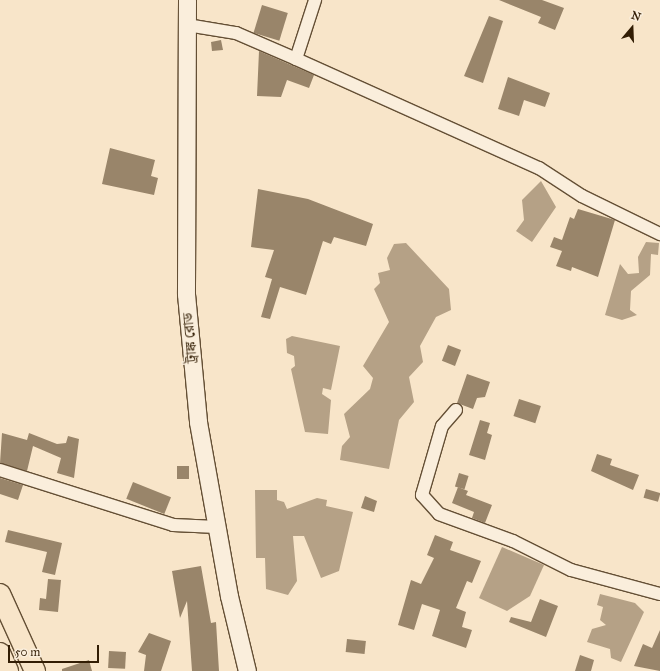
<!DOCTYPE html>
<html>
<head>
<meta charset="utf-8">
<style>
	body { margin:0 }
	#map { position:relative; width:660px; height:671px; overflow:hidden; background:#f8e5c9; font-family:"IM FELL Great Primer","Noto Serif Bengali",serif }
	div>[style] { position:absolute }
	.water>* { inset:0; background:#b5a186 }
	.building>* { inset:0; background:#99856a; transform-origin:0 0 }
	.roads { filter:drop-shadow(1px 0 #644f35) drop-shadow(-1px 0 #644f35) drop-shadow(0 1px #644f35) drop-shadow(0 -1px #644f35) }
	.minor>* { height:12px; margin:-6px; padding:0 6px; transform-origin:6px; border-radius:6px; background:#faeedc }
	.secondary>* { height:17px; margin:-8.5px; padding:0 8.5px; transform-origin:8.5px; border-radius:8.5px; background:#faeedc }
	.trunk>* { height:20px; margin:-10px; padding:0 10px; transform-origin:10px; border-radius:10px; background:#f8e5c9 }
	span { translate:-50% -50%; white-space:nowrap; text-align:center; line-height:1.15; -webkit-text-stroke:3px #faeedc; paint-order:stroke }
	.street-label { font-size:15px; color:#321d04 }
	.north { position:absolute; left:612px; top:8px; width:40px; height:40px; -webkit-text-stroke:3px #faeedc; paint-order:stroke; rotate:19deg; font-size:11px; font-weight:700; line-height:16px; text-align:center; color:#321d04 }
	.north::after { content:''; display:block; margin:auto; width:14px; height:18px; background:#321d04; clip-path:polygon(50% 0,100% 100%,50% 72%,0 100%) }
	.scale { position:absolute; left:8px; top:645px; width:91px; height:18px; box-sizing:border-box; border:2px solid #321d04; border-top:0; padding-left:5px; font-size:12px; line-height:14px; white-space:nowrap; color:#321d04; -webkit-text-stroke:3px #faeedc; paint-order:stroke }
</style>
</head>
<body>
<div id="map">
	<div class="water">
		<i style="clip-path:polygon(541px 181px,556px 207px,532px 242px,516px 231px,524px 220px,522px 200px)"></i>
		<i style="clip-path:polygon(646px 242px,659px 243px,658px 255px,651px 254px,650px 275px,631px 291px,630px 310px,637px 315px,622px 320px,605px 315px,620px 264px,628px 274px,639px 273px,638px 257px)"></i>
		<i style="clip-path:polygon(406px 243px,449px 289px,451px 310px,436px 317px,420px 346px,423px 362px,409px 377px,414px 402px,399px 420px,389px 469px,340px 460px,342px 446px,350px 437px,344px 414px,370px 389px,373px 378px,363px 366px,389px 322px,374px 289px,380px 283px,378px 273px,390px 270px,387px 258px,394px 244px)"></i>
		<i style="clip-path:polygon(292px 336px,340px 346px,331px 390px,323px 388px,322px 394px,331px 400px,328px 434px,305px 432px,291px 369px,295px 366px,294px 356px,287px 353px,286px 339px)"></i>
		<i style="clip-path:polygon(255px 490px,277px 490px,277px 500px,284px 502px,287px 509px,317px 498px,327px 500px,326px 506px,353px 512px,339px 571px,321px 578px,304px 536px,293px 536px,297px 581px,288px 595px,266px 589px,265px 558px,256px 558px)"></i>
		<i style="clip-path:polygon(502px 547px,544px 565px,530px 596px,507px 611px,479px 598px)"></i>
		<i style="clip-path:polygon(600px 594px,635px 603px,644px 612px,621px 662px,611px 658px,610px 649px,587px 642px,592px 629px,606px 625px,600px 620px,603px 607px,597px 605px)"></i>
	</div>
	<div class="building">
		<i style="clip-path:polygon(499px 0,542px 0,564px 8px,555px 30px,538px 23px,541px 17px)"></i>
		<i style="left:262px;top:5px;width:27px;height:29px;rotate:17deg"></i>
		<i style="clip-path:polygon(489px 16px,503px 21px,483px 83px,464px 76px)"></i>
		<i style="clip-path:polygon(221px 40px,223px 50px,212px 51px,211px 42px)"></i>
		<i style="clip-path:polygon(259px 51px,314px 75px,309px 88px,287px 80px,281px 97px,257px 96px)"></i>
		<i style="clip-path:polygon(508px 77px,550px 93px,545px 107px,524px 100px,519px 116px,498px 109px)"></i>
		<i style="clip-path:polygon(110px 148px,155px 160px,151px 176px,158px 178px,154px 195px,102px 184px)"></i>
		<i style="clip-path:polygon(258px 189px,308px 199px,373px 224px,366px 246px,334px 237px,331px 244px,323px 241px,306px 295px,280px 287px,270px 319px,261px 317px,272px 279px,265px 277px,274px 250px,251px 247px)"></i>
		<i style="clip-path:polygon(578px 209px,615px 220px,598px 277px,572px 267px,571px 271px,556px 266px,562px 251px,550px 247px,554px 237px,562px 240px,570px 217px,574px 219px)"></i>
		<i style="left:448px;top:345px;width:14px;height:17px;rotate:21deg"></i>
		<i style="clip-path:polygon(467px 374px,490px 382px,485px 397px,477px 398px,473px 409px,457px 403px)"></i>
		<i style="left:519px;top:399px;width:23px;height:18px;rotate:18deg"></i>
		<i style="clip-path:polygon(480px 420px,490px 423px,487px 433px,492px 435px,485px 460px,469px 455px)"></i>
		<i style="clip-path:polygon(2px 433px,27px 440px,29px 433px,57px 444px,66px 443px,68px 436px,79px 439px,74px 478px,57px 473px,61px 458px,33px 446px,27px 471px,0 463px)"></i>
		<i style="clip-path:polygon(597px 454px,612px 459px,610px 465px,639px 475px,633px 490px,591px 471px)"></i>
		<i style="left:177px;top:466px;width:12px;height:13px"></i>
		<i style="left:459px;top:473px;width:10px;height:14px;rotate:17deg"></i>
		<i style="clip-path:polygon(0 478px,23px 485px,18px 500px,0 494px)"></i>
		<i style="left:133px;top:482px;width:41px;height:18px;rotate:22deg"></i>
		<i style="clip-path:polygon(458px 487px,468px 491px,466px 495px,492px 505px,485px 523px,472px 518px,474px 512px,452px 503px)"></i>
		<i style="left:646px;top:489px;width:15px;height:9px;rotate:16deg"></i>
		<i style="clip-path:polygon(365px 496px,377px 501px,374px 512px,361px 508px)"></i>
		<i style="clip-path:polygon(8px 530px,62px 543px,55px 575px,42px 572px,47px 552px,5px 542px)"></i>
		<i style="clip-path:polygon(435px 535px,453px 542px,450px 550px,481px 561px,472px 583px,467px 581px,456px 608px,466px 612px,462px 627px,472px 630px,466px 648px,432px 636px,440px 610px,422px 604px,414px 630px,398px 625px,411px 580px,421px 584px,434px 558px,427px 555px)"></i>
		<i style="clip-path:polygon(201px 566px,211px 623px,216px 622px,219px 671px,192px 671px,187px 601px,180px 618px,172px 571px)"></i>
		<i style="clip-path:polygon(48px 579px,61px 580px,58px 612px,39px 610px,40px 598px,46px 599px)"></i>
		<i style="clip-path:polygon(540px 599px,558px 606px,546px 637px,509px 622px,511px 617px,531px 622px)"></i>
		<i style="clip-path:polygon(660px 630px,660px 671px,634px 666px,643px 644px,652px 648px)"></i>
		<i style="clip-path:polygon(149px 633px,171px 641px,161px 671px,144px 671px,146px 655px,138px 652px)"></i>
		<i style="left:347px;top:639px;width:19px;height:13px;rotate:6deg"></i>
		<i style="left:109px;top:651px;width:17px;height:17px;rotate:3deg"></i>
		<i style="clip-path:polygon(580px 655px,594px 660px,591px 671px,575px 671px)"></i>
		<i style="clip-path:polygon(89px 660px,92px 671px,62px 671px,62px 669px)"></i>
	</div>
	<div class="roads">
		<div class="minor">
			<i style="left:187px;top:25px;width:50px;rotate:9.3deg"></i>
			<i style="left:236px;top:33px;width:65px;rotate:23.4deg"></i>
			<i style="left:296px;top:59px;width:62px;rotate:-72.1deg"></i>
			<i style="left:296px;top:59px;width:266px;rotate:24.2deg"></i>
			<i style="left:539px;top:168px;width:51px;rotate:33.1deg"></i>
			<i style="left:582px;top:196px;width:87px;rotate:26deg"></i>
			<i style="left:456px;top:410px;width:21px;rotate:131deg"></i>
			<i style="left:442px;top:426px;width:72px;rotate:106.2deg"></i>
			<i style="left:422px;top:495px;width:25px;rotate:48deg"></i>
			<i style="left:439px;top:514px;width:79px;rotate:20deg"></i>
			<i style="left:513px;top:541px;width:65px;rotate:26.6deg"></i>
			<i style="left:571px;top:570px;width:92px;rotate:15.1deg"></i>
			<i style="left:0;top:470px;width:182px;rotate:17.6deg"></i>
			<i style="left:173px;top:525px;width:44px;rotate:2.6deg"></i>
		</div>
		<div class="secondary">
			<i style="left:187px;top:0;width:294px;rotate:90.2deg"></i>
			<i style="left:186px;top:294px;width:129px;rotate:84.6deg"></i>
			<i style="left:198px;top:422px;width:177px;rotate:79.9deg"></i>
			<i style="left:229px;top:596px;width:77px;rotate:76.5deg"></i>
		</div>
		<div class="trunk">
			<i style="left:0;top:594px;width:85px;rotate:65.6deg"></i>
			<i style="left:0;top:653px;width:20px;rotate:66deg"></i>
		</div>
	</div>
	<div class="street-label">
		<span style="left:190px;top:338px;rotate:-95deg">ট্রাঙ্ক রোড</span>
	</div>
	<div class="north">N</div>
	<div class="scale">50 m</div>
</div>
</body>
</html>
